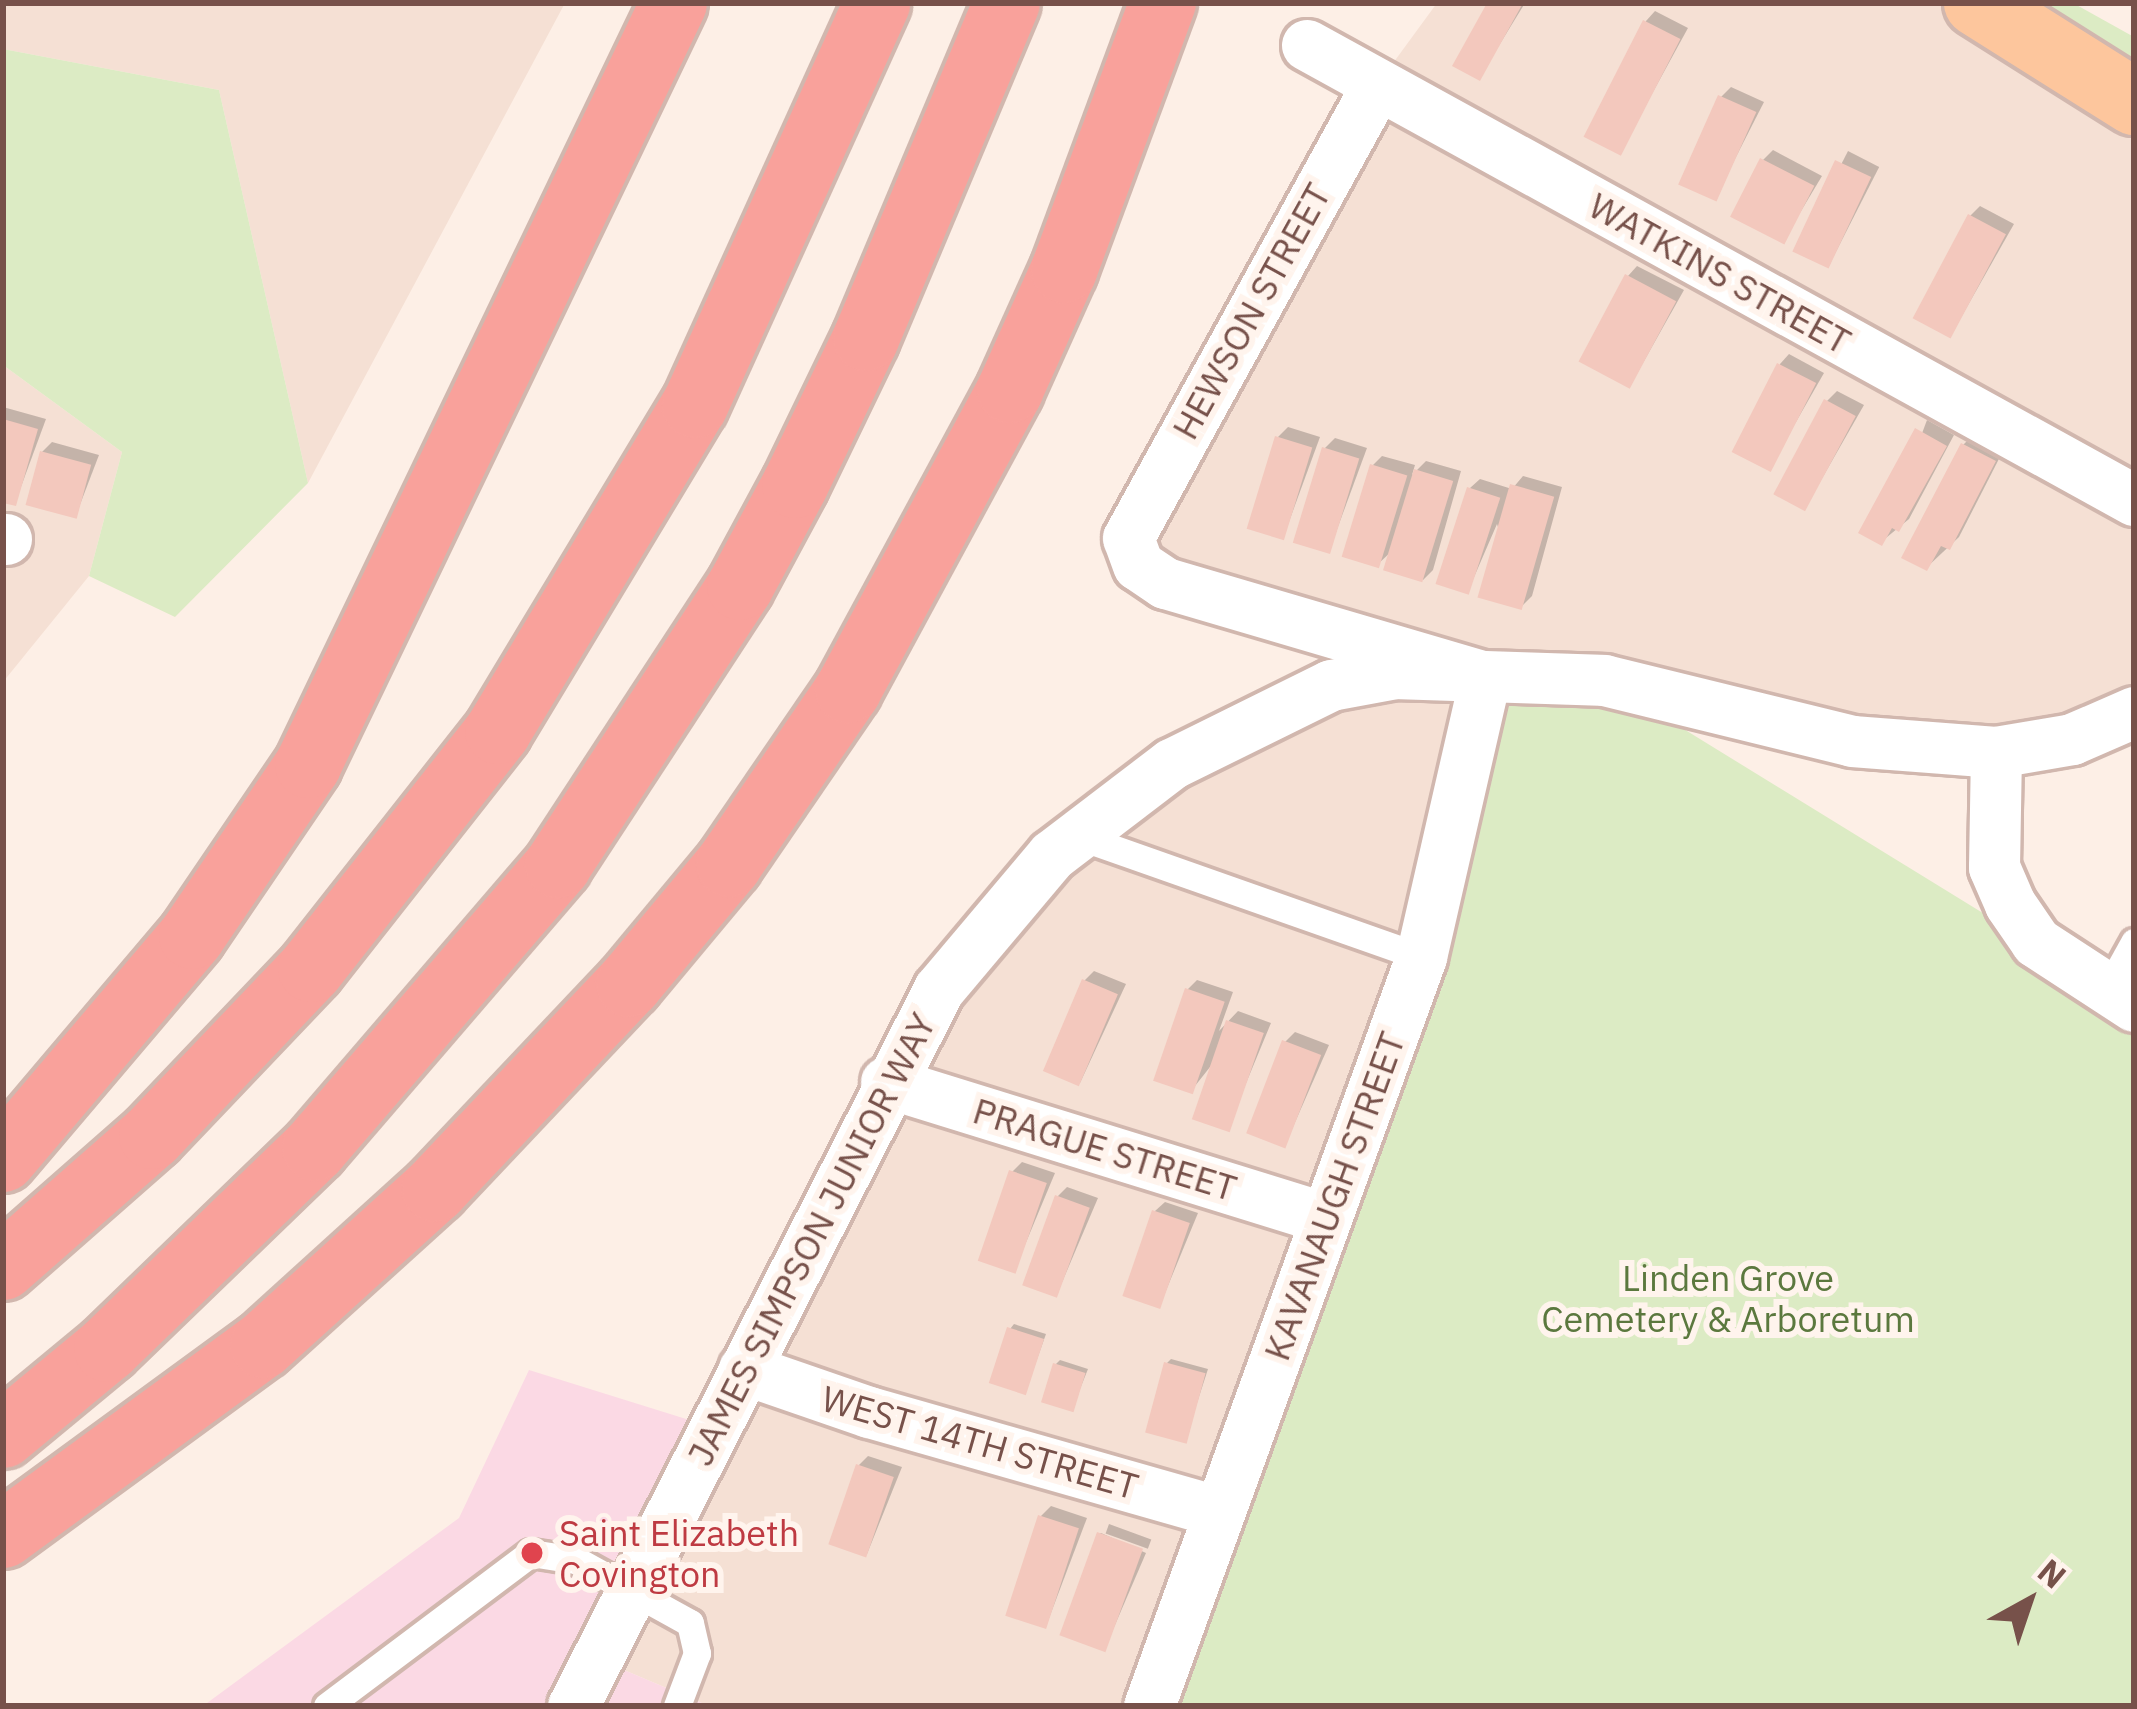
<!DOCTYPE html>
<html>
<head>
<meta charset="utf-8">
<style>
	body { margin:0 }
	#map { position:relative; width:2137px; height:1709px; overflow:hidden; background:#fdefe6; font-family:"IBM Plex Sans",sans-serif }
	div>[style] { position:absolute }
	.residential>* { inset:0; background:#f5e0d4 }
	.medical>* { inset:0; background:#fbd9e4 }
	.green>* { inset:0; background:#dcebc4 }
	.shadow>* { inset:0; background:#0003; transform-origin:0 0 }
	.building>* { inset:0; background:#f3c8bd; transform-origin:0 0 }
	.roads { filter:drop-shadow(3px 0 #d1b7ae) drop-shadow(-3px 0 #d1b7ae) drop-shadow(0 3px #d1b7ae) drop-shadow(0 -3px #d1b7ae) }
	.service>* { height:27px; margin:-13.5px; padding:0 13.5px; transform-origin:13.5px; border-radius:13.5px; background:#fff }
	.minor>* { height:51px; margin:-25.5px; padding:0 25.5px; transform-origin:25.5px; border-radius:25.5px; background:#fff }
	.primary>* { height:66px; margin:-33px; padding:0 33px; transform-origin:33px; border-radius:33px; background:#fdc69d }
	.motorway>* { height:66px; margin:-33px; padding:0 33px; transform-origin:33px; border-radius:33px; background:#f9a19b }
	.dots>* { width:33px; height:33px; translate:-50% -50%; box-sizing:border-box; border:6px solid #fff4ed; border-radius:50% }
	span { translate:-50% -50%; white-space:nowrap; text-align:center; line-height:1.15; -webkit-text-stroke:12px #fff4ed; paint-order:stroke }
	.street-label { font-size:36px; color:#77514a }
	.park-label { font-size:36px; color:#5b783e }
	.health-label { font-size:36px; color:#be3a42 }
	.left { translate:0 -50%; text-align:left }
	.frame { position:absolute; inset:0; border:6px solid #77514a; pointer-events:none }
	.north { position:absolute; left:1969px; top:1541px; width:120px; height:120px; -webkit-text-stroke:9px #fff4ed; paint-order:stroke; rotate:40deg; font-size:33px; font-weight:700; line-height:48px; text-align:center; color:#77514a }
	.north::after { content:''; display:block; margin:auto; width:42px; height:54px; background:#77514a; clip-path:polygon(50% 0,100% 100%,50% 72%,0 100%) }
</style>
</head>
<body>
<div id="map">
	<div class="residential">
		<i style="clip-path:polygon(3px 3px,565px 3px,308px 483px,219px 90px,3px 49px)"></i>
		<i style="clip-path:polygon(1437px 3px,1977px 3px,2134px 102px,2134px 712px,1996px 752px,1604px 680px,1149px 1706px,709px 1706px,598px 1659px,886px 1082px,1052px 855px,1396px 673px,1138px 565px,1377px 85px)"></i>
		<i style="clip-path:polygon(3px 365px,122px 452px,89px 576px,3px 682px)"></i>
	</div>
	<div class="medical">
		<i style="clip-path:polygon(529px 1370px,715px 1428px,598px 1659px,709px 1706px,203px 1706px,459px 1518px)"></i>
	</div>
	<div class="green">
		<i style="clip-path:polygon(2044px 3px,2073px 3px,2134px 37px,2134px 61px)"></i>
		<i style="clip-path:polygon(3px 49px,219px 90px,308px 483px,175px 617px,89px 576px,122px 452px,3px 365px)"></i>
		<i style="clip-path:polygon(1485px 677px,1604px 680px,2134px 1006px,2134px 1706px,1149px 1706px)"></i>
	</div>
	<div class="shadow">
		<i style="clip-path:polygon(1490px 3px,1525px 3px,1479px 78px)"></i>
		<i style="clip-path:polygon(1655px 11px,1688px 28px,1620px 152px,1646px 21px)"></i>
		<i style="clip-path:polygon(1731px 87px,1764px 102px,1715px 198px,1721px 97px)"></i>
		<i style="clip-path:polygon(1773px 150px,1822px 176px,1783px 241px,1763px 160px)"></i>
		<i style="left:1848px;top:151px;width:35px;height:112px;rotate:27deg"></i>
		<i style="clip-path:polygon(1980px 206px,2014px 224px,1951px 335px,1970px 216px)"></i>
		<i style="clip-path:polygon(1637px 266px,1684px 290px,1631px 384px,1628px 276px)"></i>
		<i style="clip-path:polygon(1789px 354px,1824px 373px,1769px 469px,1780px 364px)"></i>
		<i style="clip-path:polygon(1837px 391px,1864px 405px,1805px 508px,1827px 401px)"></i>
		<i style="clip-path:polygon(3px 407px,46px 419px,15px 503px,3px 500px)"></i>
		<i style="clip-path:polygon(1927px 420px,1954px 435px,1909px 519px,1881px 542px)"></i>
		<i style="clip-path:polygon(1288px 427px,1320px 437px,1283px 538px,1278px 437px)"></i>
		<i style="clip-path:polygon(1973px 435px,2003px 451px,1959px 537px,1926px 568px,1963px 445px)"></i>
		<i style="clip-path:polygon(1335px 438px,1367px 448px,1329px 551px,1325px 448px)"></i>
		<i style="clip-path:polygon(52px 442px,99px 455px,76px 515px,42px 452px)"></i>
		<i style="clip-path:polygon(1382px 456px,1415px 465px,1412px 475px,1426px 461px,1461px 471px,1433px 570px,1423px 580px,1394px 549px,1377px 565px,1372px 466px)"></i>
		<i style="clip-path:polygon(1523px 476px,1562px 487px,1532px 596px,1522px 606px,1497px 524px,1468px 591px,1470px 488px,1480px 479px,1512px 489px)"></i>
		<i style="clip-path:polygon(1094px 971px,1126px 984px,1080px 1083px,1084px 981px)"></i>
		<i style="clip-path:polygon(1197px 980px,1233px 992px,1219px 1031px,1238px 1011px,1271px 1023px,1227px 1129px,1214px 1062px,1191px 1091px,1187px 990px)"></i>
		<i style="clip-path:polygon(1295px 1032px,1329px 1045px,1285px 1145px,1285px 1042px)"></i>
		<i style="clip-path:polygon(1022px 1162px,1055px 1173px,1014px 1271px,1012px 1172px)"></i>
		<i style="clip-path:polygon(1067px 1187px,1098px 1198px,1057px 1294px,1057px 1197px)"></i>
		<i style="clip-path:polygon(1165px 1202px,1198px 1213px,1160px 1305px,1155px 1211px)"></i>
		<i style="clip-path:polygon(1014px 1324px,1046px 1334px,1026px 1390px,1010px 1329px)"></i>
		<i style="clip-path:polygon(1171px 1359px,1208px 1369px,1185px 1440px,1167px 1363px)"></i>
		<i style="clip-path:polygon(1060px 1360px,1088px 1369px,1072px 1409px,1056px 1364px)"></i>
		<i style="clip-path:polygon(868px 1456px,902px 1467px,867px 1554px,858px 1466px)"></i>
		<i style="clip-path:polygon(1051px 1506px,1087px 1518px,1046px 1626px,1041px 1516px)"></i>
		<i style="left:1109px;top:1524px;width:45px;height:10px;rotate:20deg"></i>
		<i style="clip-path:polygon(1101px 1533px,1146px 1553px,1105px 1648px,1099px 1534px)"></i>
	</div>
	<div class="building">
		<i style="clip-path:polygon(1487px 3px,1523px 3px,1480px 81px,1452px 66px)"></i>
		<i style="left:1643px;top:20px;width:42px;height:131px;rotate:27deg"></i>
		<i style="left:1718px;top:95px;width:42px;height:98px;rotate:24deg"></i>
		<i style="left:1760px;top:158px;width:61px;height:66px;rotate:27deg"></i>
		<i style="left:1835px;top:160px;width:40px;height:101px;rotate:25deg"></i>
		<i style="left:1968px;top:214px;width:43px;height:118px;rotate:28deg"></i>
		<i style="left:1625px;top:274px;width:58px;height:99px;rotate:28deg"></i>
		<i style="left:1777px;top:363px;width:44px;height:100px;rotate:27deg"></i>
		<i style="left:1824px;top:399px;width:36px;height:108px;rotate:28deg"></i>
		<i style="clip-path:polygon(3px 419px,38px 429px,16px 506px,3px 503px)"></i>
		<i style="clip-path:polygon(1915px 428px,1947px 446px,1899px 532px,1892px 528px,1882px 546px,1858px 533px)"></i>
		<i style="left:1275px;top:436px;width:39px;height:97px;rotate:17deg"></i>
		<i style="clip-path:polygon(1961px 443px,1996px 461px,1950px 550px,1941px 546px,1927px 571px,1901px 558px)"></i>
		<i style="left:1322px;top:447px;width:39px;height:100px;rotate:17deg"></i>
		<i style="left:40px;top:451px;width:53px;height:56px;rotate:15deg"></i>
		<i style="left:1370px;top:464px;width:39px;height:97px;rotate:17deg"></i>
		<i style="left:1414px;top:469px;width:41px;height:106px;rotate:17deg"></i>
		<i style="left:1510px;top:484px;width:46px;height:118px;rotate:16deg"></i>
		<i style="left:1467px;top:487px;width:35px;height:102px;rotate:18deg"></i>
		<i style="left:1082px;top:979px;width:39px;height:100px;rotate:23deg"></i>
		<i style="left:1185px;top:988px;width:42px;height:98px;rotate:19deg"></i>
		<i style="left:1226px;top:1020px;width:40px;height:105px;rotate:19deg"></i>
		<i style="left:1282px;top:1040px;width:42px;height:100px;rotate:21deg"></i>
		<i style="left:1009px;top:1170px;width:40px;height:96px;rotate:19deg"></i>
		<i style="left:1055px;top:1195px;width:37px;height:96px;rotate:20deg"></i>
		<i style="left:1152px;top:1210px;width:40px;height:91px;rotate:19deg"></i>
		<i style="left:1007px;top:1327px;width:39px;height:59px;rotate:18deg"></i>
		<i style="left:1164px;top:1362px;width:43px;height:73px;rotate:15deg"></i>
		<i style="left:1053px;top:1363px;width:34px;height:41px;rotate:17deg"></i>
		<i style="left:856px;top:1464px;width:40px;height:85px;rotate:19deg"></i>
		<i style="left:1038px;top:1515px;width:43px;height:106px;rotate:18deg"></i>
		<i style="left:1097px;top:1532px;width:49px;height:110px;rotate:20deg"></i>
	</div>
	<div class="roads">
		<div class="service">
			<i style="left:1075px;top:835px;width:367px;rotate:19.4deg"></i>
			<i style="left:2107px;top:991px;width:56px;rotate:-61.1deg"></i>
			<i style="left:327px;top:1706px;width:255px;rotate:-36.9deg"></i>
			<i style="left:531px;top:1553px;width:46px;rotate:8.8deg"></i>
			<i style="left:576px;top:1560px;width:130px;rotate:28.9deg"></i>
			<i style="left:690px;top:1623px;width:31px;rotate:77deg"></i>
			<i style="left:697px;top:1653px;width:57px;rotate:110.7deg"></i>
		</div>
		<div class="minor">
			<i style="left:1307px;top:45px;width:944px;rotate:28.82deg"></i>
			<i style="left:3px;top:539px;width:3px"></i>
			<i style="left:1996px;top:752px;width:115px;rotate:91deg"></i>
			<i style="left:1994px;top:867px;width:40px;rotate:66.6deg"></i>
			<i style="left:2010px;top:904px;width:46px;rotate:55.6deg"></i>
			<i style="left:2036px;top:942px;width:117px;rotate:33.1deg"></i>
			<i style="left:886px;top:1082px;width:459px;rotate:17.2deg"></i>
			<i style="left:744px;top:1369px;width:132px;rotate:19deg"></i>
			<i style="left:869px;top:1412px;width:362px;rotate:15.9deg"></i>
			<i style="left:573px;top:1706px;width:805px;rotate:-62.96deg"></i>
			<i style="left:939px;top:989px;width:175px;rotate:-49.9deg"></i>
			<i style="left:1052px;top:855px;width:150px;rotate:-37.4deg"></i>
			<i style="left:1171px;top:764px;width:178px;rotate:-26.3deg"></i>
			<i style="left:1331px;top:685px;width:66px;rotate:-10.5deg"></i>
			<i style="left:1396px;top:673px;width:208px;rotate:1.9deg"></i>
			<i style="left:1604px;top:680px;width:255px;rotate:13.8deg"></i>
			<i style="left:1852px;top:741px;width:144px;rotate:4.4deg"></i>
			<i style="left:1996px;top:752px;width:77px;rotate:-9.7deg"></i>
			<i style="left:2072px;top:739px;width:68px;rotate:-23.5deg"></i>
			<i style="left:1149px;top:1706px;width:797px;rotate:-70.04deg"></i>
			<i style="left:1421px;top:957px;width:287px;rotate:-77.1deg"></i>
			<i style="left:1485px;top:677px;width:334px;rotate:-163.6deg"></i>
			<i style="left:1165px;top:583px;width:32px;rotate:-146deg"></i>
			<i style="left:1138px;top:565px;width:29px;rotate:-110deg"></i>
			<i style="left:1128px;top:538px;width:517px;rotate:-61.2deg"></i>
		</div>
		<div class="primary">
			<i style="left:1977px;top:3px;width:186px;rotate:32.2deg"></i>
		</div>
		<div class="motorway">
			<i style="left:3px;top:1159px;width:292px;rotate:-49.7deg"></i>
			<i style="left:192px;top:936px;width:207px;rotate:-55.8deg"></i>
			<i style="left:308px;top:765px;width:845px;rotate:-64.34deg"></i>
			<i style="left:3px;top:1267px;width:198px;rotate:-41.3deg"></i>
			<i style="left:152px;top:1136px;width:231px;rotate:-46.4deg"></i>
			<i style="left:311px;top:969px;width:303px;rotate:-51.8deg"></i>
			<i style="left:498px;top:731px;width:381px;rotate:-58.9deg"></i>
			<i style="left:695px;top:405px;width:441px;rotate:-65.6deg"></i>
			<i style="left:3px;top:1435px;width:135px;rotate:-39.6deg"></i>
			<i style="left:107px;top:1349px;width:289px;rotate:-44deg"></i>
			<i style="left:315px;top:1148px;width:373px;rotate:-49.3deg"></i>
			<i style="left:558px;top:865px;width:332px;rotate:-56.8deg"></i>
			<i style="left:740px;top:587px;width:116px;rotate:-61.7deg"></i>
			<i style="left:795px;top:485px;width:163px;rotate:-64.2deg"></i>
			<i style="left:866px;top:338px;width:363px;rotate:-67.2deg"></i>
			<i style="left:3px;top:1535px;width:322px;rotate:-36.2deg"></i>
			<i style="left:263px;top:1345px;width:232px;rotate:-42.2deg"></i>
			<i style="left:435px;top:1189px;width:282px;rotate:-46.6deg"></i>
			<i style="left:629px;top:984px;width:156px;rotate:-50.2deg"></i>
			<i style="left:729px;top:864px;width:211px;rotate:-55.6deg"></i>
			<i style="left:848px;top:690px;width:341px;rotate:-61.6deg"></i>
			<i style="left:1010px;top:390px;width:132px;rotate:-65.8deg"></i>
			<i style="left:1064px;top:270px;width:285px;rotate:-69.7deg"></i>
		</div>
	</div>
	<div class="dots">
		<i style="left:532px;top:1553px;background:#e0444e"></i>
	</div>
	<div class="street-label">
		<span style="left:1720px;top:273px;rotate:29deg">WATKINS STREET</span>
		<span style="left:1251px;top:311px;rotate:-61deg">HEWSON STREET</span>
		<span style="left:1105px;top:1149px;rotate:17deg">PRAGUE STREET</span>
		<span style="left:1334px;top:1196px;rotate:-70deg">KAVANAUGH STREET</span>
		<span style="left:811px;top:1239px;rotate:-63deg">JAMES SIMPSON JUNIOR WAY</span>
		<span style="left:980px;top:1442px;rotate:16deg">WEST 14TH STREET</span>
	</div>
	<div class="park-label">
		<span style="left:1728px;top:1298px">Linden Grove<br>Cemetery &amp; Arboretum</span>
	</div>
	<div class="health-label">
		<span class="left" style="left:559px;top:1553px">Saint Elizabeth<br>Covington</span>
	</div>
	<div class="frame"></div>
	<div class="north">N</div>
</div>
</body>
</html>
